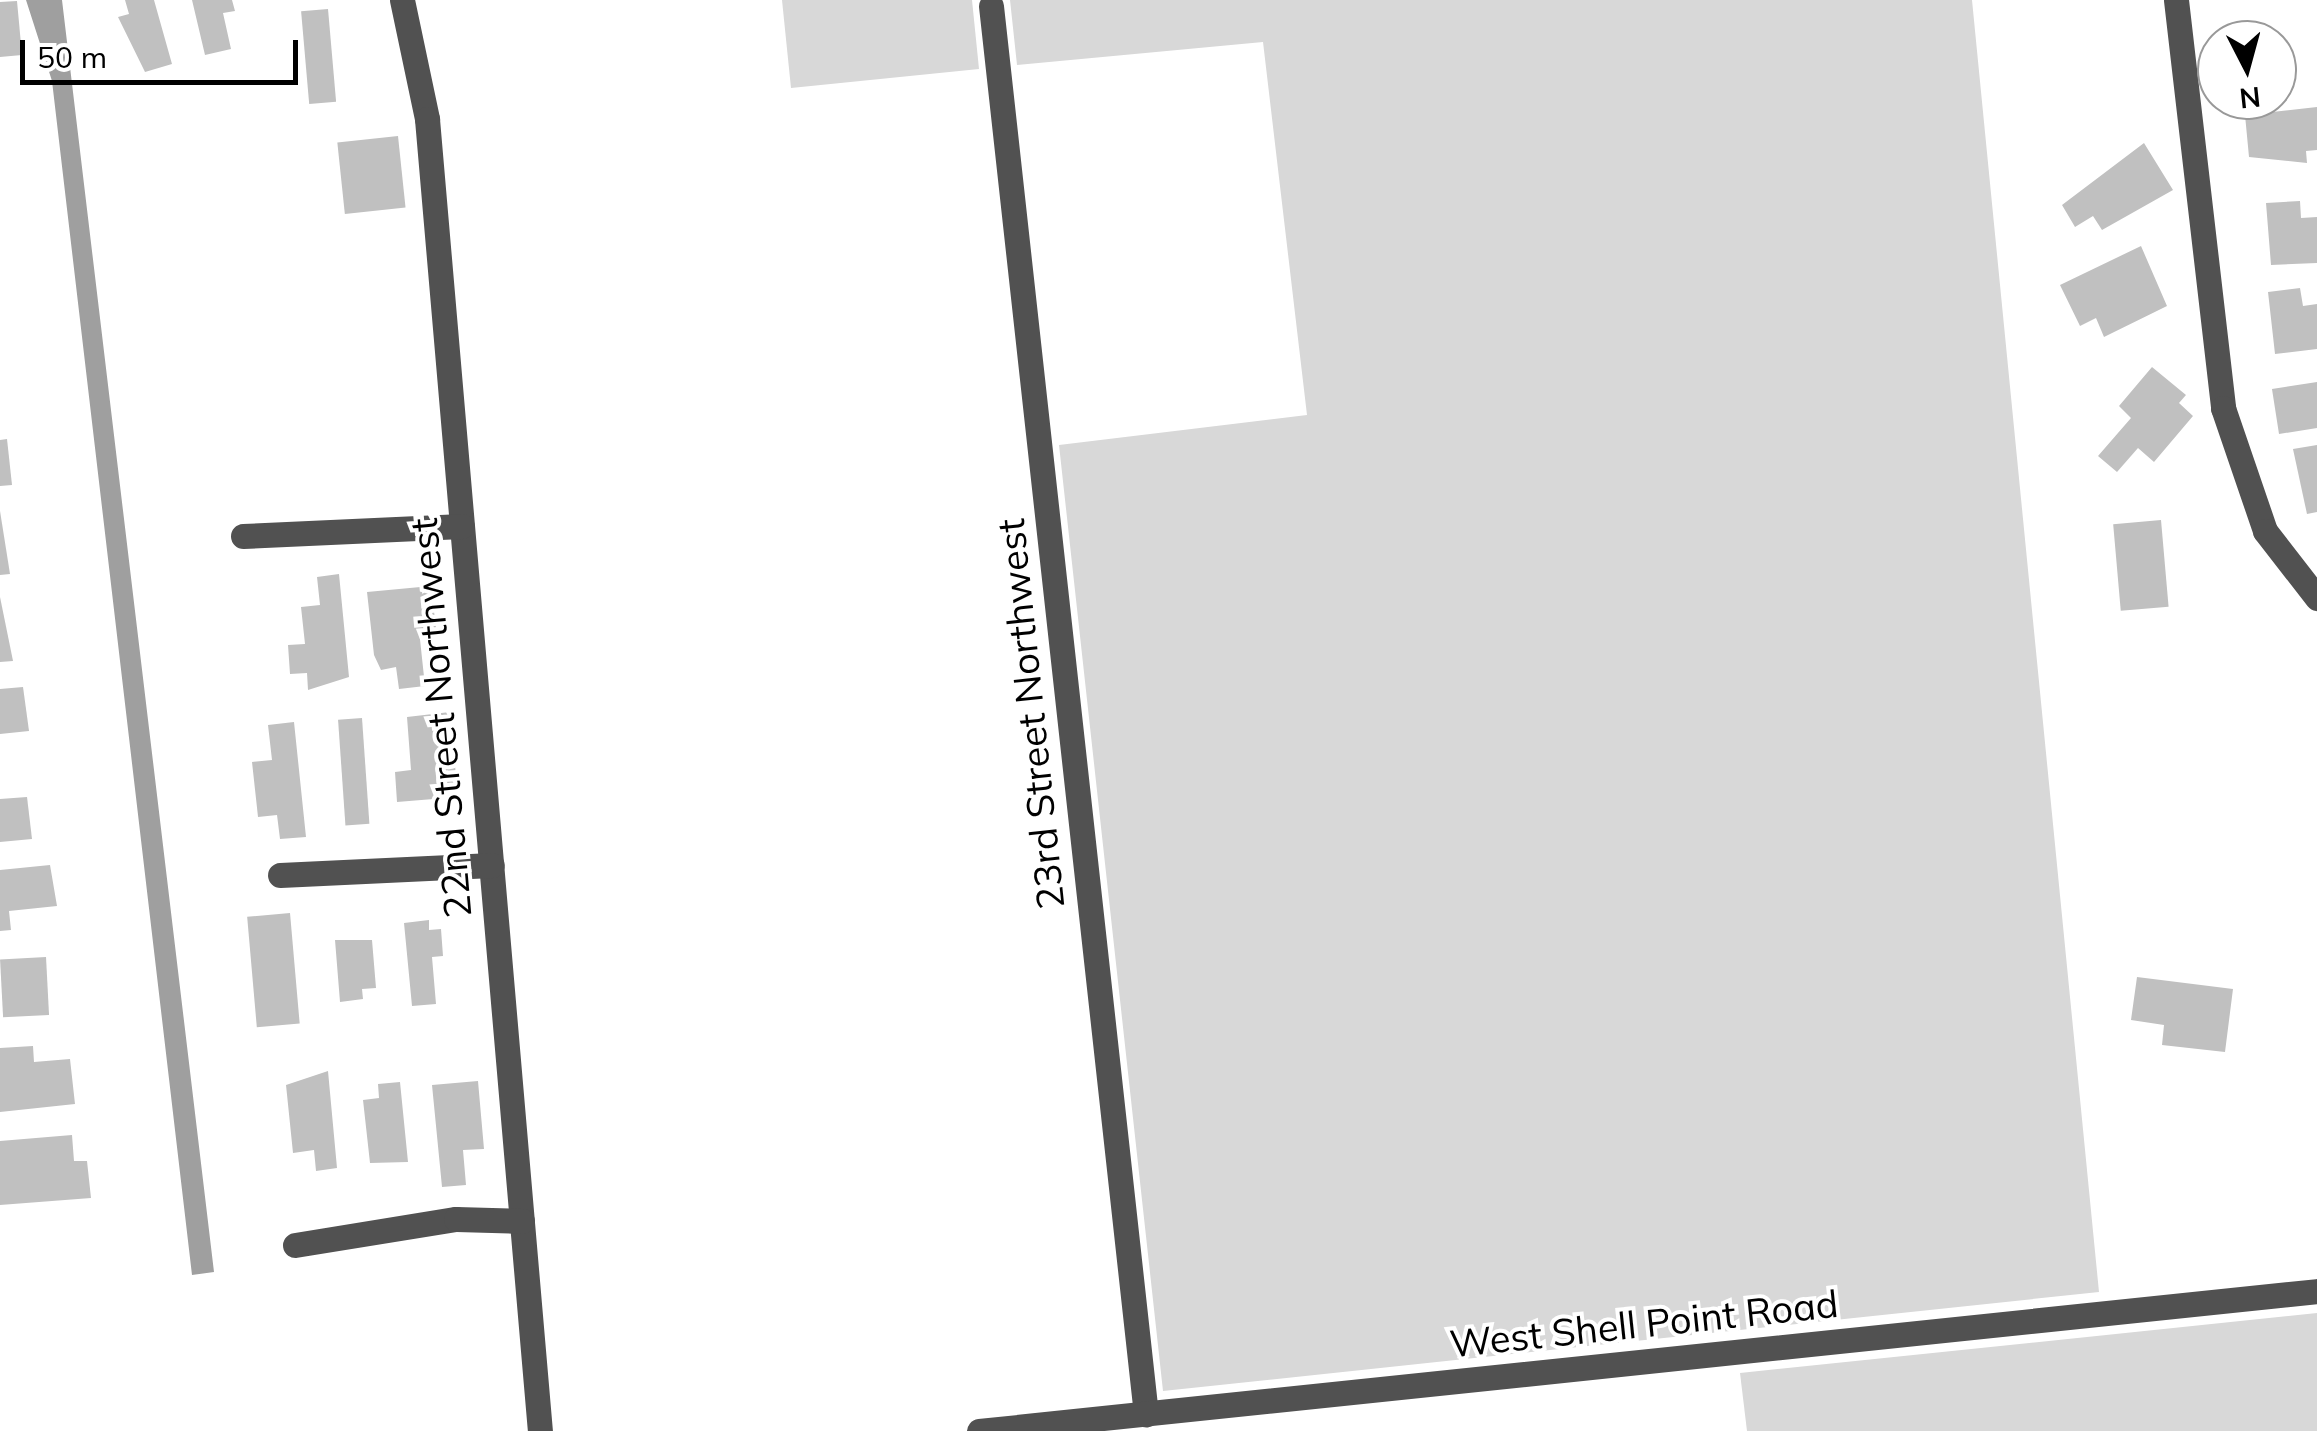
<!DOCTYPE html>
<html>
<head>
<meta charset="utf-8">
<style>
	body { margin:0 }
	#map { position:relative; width:2317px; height:1431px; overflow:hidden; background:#fff; font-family:Mulish,sans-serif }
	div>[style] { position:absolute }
	.green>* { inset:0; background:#d8d8d8 }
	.water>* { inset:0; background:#9f9f9f }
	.building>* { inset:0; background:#c0c0c0; transform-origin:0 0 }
	.minor>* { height:25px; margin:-12.5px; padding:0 12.5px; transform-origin:12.5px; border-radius:12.5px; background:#515151 }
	span { translate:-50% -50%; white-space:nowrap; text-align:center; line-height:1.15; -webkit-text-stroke:8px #fff; paint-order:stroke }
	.street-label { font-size:38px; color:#000 }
	.north { position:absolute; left:2197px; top:20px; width:100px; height:100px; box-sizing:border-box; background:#fff; border:2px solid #999; border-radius:50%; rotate:174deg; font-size:28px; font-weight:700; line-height:40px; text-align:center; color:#000 }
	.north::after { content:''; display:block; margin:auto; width:35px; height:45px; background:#000; clip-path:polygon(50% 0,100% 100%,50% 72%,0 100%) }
	.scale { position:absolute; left:20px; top:40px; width:278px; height:45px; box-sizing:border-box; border:5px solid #000; border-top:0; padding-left:12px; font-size:30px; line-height:35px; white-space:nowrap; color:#000; -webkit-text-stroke:8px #fff; paint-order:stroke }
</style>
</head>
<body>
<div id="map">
	<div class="green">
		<i style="clip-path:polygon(782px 0,972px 0,979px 69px,791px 88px)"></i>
		<i style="clip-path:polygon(1010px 0,1972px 0,2099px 1292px,1163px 1391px,1059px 445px,1307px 415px,1263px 42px,1017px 65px)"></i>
		<i style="clip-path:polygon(2317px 1313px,2317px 1431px,1747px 1431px,1740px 1373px)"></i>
	</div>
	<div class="water">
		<i style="clip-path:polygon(26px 0,62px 0,214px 1272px,192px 1275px,52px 81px)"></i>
	</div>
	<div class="building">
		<i style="clip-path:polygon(125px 0,154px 0,172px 64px,145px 72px,118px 17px,129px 14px)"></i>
		<i style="clip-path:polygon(192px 0,232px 0,235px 11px,223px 13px,231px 49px,205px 55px)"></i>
		<i style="clip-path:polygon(17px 1px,22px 55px,0 57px,0 2px)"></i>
		<i style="left:328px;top:9px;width:93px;height:27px;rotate:85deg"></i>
		<i style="clip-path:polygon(2317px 107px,2317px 150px,2306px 151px,2307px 163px,2249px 157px,2245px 115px)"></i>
		<i style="left:398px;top:136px;width:72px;height:61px;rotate:84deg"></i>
		<i style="clip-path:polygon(2144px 143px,2173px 190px,2102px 230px,2093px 216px,2075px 227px,2062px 205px)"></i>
		<i style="clip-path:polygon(2300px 201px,2301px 218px,2317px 217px,2317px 263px,2271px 265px,2266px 203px)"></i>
		<i style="clip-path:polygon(2141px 246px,2167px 306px,2104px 337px,2096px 318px,2080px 326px,2060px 285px)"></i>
		<i style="clip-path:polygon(2300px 288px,2303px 306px,2317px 304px,2317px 349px,2275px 354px,2268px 292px)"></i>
		<i style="clip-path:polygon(2152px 367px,2186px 395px,2179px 403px,2193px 416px,2154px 462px,2138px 448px,2117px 472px,2098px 456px,2131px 418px,2119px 406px)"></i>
		<i style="clip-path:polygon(2317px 382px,2317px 428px,2279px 434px,2272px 389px)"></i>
		<i style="clip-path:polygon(7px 439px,12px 485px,0 486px,0 440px)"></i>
		<i style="clip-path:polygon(2317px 445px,2317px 512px,2307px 514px,2293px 449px)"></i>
		<i style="clip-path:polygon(0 511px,10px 574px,0 575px)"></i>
		<i style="left:2161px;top:520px;width:87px;height:48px;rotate:85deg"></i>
		<i style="clip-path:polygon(339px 574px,349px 677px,308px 690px,307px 673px,290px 674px,288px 645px,305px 644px,301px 607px,320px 605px,317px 577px)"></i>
		<i style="clip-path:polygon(431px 586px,436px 628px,419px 630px,425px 686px,399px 689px,396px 667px,381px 670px,374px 655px,367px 592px)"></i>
		<i style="clip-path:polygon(0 597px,13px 661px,0 662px)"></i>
		<i style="clip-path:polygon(23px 687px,29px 731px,0 734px,0 689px)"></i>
		<i style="clip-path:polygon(450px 712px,458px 797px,397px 802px,395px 772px,411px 770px,407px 717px)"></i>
		<i style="left:362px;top:718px;width:106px;height:24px;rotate:86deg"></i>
		<i style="clip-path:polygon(294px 722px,306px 837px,280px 839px,277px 815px,258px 817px,252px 762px,272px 760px,268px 725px)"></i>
		<i style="clip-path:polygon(27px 797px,32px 839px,0 842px,0 799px)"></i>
		<i style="clip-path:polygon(50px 865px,57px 906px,9px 911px,11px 930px,0 931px,0 870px)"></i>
		<i style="left:290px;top:913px;width:111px;height:43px;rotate:85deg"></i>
		<i style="clip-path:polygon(429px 920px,429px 930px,441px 929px,443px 956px,432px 957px,436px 1004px,412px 1006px,404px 923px)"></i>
		<i style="clip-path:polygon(335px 940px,372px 940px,376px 988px,362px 989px,363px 999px,340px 1002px)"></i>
		<i style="left:46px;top:957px;width:58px;height:46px;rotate:87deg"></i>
		<i style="clip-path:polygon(2137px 977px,2233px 989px,2225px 1052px,2162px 1045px,2164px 1025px,2131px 1020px)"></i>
		<i style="clip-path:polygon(33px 1046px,34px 1062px,70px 1059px,75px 1104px,0 1112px,0 1048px)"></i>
		<i style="clip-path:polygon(328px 1071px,337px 1168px,316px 1171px,314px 1150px,293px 1153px,286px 1085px)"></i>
		<i style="clip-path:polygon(478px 1081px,484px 1149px,463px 1150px,466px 1185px,442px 1187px,432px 1085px)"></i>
		<i style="clip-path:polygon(400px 1082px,408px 1162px,370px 1163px,363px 1100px,379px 1098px,378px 1084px)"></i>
		<i style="clip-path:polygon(72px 1135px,74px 1161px,87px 1161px,91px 1198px,0 1205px,0 1141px)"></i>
	</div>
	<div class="minor">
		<i style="left:402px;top:0;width:122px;rotate:78.1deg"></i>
		<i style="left:427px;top:119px;width:1317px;rotate:85.08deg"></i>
		<i style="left:2176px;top:0;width:411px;rotate:83.4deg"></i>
		<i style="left:2223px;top:408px;width:130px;rotate:71.1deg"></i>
		<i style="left:2265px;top:531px;width:85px;rotate:52.2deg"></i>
		<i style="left:991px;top:6px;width:1417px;rotate:83.72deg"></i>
		<i style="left:243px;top:536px;width:219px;rotate:-2.6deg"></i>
		<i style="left:280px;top:875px;width:212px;rotate:-2.7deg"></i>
		<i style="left:295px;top:1245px;width:163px;rotate:-9.2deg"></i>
		<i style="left:456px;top:1219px;width:66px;rotate:1.7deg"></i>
		<i style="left:979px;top:1431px;width:1345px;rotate:-5.97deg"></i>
	</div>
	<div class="street-label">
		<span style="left:1031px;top:714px;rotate:-96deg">23rd Street Northwest</span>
		<span style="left:441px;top:718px;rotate:-95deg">22nd Street Northwest</span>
		<span style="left:1644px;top:1324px;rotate:-6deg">West Shell Point Road</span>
	</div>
	<div class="north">N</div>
	<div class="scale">50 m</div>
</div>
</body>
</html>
